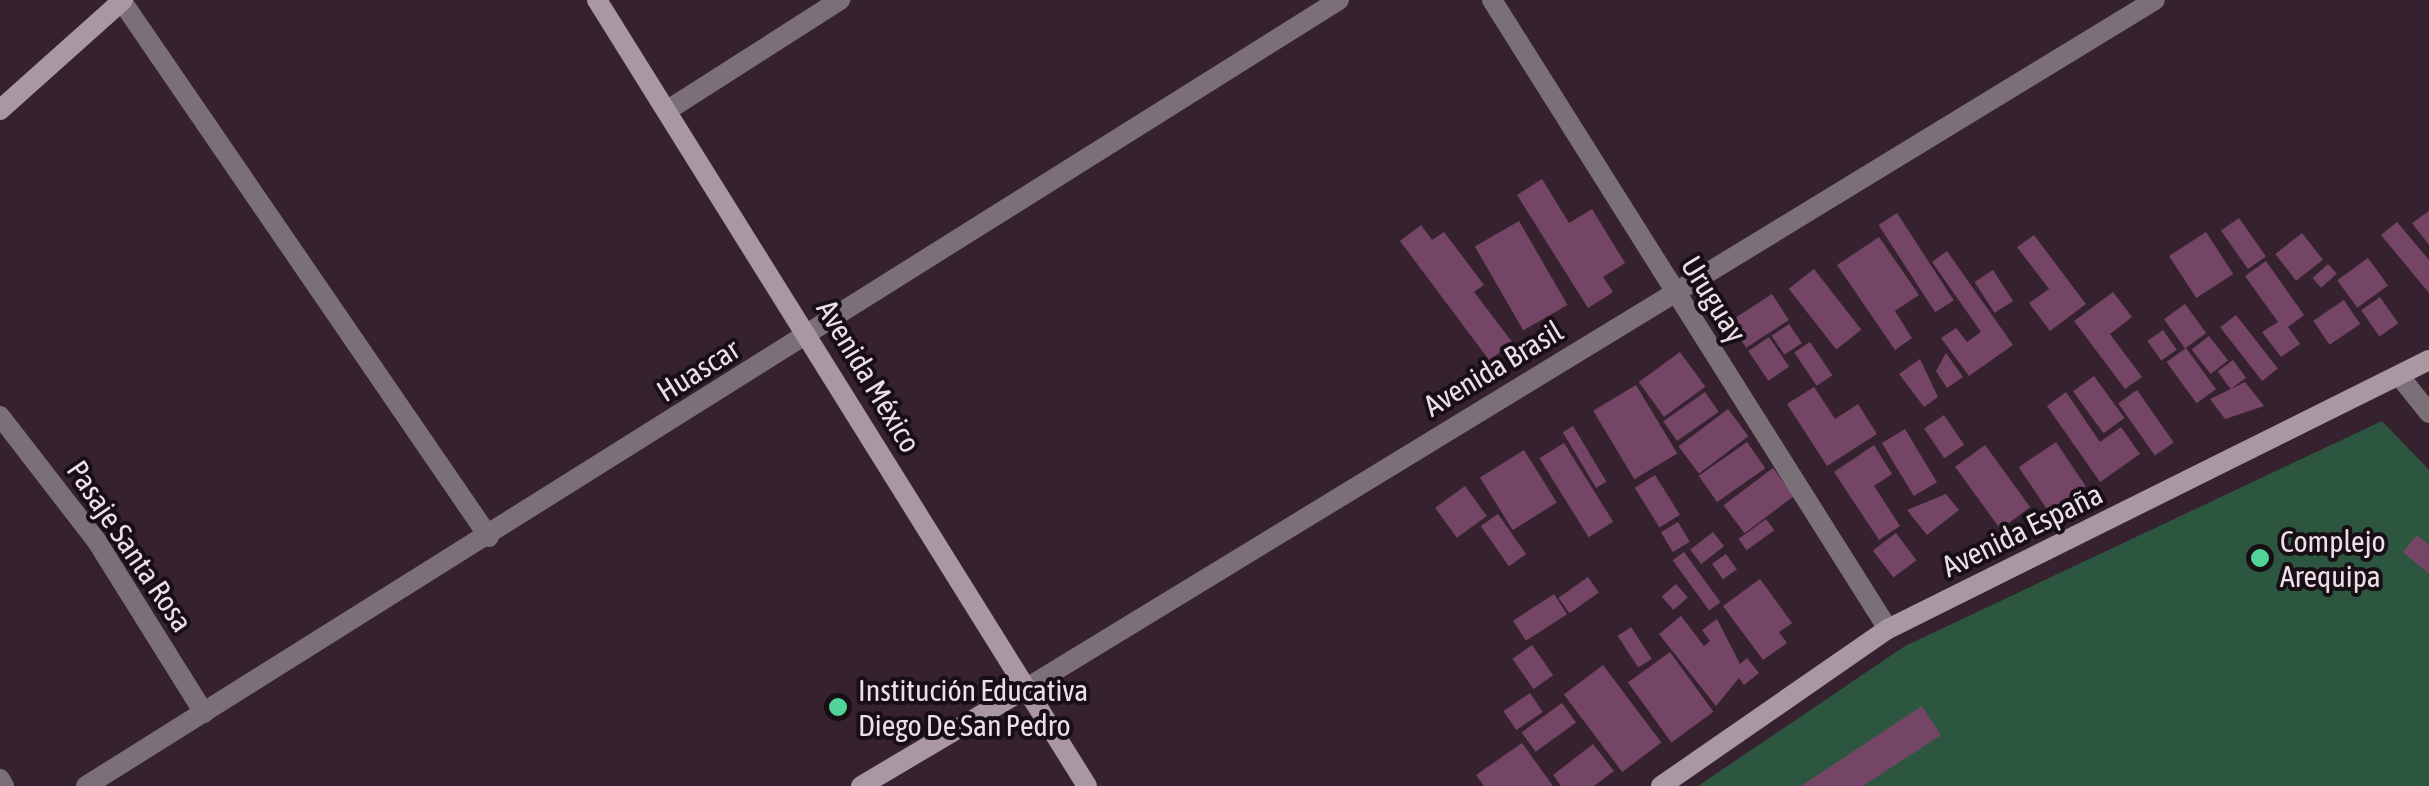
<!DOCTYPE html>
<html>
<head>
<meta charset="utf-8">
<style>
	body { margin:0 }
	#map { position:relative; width:2429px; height:786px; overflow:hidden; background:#36222f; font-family:"Asap Condensed",sans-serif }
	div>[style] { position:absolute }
	.green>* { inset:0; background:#2d5641 }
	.building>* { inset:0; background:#744565; transform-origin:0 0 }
	.street>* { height:20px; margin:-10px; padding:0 10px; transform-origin:10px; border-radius:10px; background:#7b7077 }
	.secondary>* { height:20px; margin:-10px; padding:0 10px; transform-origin:10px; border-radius:10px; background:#a998a2 }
	.dots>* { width:28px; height:28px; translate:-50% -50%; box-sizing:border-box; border:5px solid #180f15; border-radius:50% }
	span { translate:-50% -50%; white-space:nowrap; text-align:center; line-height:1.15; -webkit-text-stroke:8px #180f15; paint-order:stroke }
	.street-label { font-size:30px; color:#eddfe8 }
	.poi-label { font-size:30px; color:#eddfe8 }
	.left { translate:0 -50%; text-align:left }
</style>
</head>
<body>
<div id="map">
	<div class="green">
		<i style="clip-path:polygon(2382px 421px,2429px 470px,2429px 786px,1698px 786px,1905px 646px)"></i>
	</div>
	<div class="building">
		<i style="clip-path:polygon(1542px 179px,1569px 223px,1592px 209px,1625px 263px,1603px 277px,1613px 292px,1588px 308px,1517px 195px)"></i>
		<i style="clip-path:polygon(2429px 211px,2429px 245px,2412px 223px)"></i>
		<i style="left:1897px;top:213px;width:104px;height:22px;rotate:57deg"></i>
		<i style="left:2239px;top:218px;width:47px;height:22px;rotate:55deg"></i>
		<i style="left:1519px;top:221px;width:97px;height:51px;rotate:60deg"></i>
		<i style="clip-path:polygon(2397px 222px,2429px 260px,2429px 293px,2381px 235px)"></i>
		<i style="clip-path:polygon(1421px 225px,1432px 240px,1444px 232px,1484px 285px,1474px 292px,1513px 343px,1489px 360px,1400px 241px)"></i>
		<i style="left:2206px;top:232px;width:50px;height:44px;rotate:57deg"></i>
		<i style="left:2302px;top:233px;width:34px;height:34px;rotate:52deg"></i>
		<i style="clip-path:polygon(2034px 235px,2086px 304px,2050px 331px,2029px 303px,2049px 289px,2017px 247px)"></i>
		<i style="clip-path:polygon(1879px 237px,1919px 295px,1895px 311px,1912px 338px,1895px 350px,1837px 265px)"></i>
		<i style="clip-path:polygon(1947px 251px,2013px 345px,1969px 376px,1941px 338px,1956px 328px,1967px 342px,1981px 332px,1932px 262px)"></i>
		<i style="left:2368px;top:258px;width:34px;height:38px;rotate:54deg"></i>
		<i style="clip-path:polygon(2266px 261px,2304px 315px,2288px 327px,2300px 344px,2281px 357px,2262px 332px,2278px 322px,2245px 276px)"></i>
		<i style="left:2328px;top:264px;width:13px;height:21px;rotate:48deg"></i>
		<i style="left:1814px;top:269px;width:77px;height:32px;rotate:52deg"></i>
		<i style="left:1993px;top:270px;width:37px;height:22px;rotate:57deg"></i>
		<i style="clip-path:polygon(2113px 292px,2132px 317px,2110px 334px,2142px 377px,2125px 389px,2074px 321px)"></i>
		<i style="left:1772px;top:294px;width:31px;height:51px;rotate:57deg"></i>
		<i style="left:2380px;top:297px;width:32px;height:23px;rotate:55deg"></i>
		<i style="left:2344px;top:300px;width:29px;height:37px;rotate:56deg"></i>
		<i style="left:2185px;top:304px;width:36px;height:26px;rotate:54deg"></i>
		<i style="left:2236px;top:315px;width:68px;height:20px;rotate:52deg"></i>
		<i style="left:1789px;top:324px;width:23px;height:21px;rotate:56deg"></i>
		<i style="left:2163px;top:330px;width:24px;height:19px;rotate:55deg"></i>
		<i style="left:2209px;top:336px;width:31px;height:22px;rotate:52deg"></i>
		<i style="left:1769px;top:337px;width:36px;height:25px;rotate:56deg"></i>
		<i style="left:1810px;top:342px;width:40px;height:19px;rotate:56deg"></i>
		<i style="left:2186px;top:348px;width:51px;height:24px;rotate:54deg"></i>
		<i style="left:1680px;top:352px;width:43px;height:51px;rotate:54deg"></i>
		<i style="clip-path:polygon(1946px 353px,1963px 377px,1947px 388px,1936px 371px)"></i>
		<i style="clip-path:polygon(1920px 359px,1938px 397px,1924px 407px,1899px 374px)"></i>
		<i style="left:2233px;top:360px;width:22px;height:19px;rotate:54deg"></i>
		<i style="left:2094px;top:376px;width:52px;height:26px;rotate:54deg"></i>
		<i style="clip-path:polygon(2245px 382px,2264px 406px,2225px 419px,2210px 399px)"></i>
		<i style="left:1636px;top:385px;width:80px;height:50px;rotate:59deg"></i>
		<i style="clip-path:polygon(1814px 387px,1835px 419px,1858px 404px,1877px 434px,1827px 466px,1787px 404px)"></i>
		<i style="left:2137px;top:390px;width:64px;height:23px;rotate:55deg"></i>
		<i style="left:1705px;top:392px;width:24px;height:51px;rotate:55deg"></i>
		<i style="clip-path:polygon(2066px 392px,2100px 442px,2121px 427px,2140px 454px,2100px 482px,2047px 406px)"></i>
		<i style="left:1728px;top:409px;width:34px;height:62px;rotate:53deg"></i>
		<i style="left:1944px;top:415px;width:36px;height:24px;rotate:56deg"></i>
		<i style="left:1573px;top:426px;width:65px;height:12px;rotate:59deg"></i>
		<i style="left:1905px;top:429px;width:62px;height:27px;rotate:59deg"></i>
		<i style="left:1747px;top:442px;width:32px;height:59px;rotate:55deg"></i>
		<i style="left:2056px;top:442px;width:53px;height:45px;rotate:56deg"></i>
		<i style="left:1564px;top:443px;width:93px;height:29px;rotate:58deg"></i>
		<i style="clip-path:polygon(1874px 445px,1892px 474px,1874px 486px,1900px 526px,1879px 540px,1834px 472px)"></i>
		<i style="left:1985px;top:445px;width:77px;height:37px;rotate:54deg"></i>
		<i style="left:1524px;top:450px;width:62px;height:52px;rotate:58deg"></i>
		<i style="left:1773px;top:468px;width:35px;height:62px;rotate:53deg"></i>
		<i style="left:1655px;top:475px;width:47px;height:24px;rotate:58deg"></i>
		<i style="left:1465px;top:486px;width:37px;height:37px;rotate:54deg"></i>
		<i style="clip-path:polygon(1946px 494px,1959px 510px,1927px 535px,1907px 510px)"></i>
		<i style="left:1498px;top:514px;width:49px;height:21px;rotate:55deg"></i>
		<i style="left:1766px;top:519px;width:14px;height:34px;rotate:54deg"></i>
		<i style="left:1678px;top:522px;width:23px;height:20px;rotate:59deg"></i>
		<i style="left:1713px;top:532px;width:18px;height:29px;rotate:52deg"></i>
		<i style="left:1896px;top:533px;width:34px;height:29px;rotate:53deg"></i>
		<i style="clip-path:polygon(2417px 535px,2429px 545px,2429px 574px,2403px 552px)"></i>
		<i style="left:1684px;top:552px;width:62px;height:14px;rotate:54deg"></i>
		<i style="left:1726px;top:554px;width:19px;height:17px;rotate:55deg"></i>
		<i style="left:1588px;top:577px;width:19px;height:36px;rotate:55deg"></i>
		<i style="clip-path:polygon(1760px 579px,1792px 623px,1779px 632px,1787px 643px,1763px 660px,1723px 606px)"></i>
		<i style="left:1676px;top:584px;width:18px;height:19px;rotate:49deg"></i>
		<i style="left:1554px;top:594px;width:24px;height:49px;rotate:57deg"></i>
		<i style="clip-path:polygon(1681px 616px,1704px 646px,1710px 641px,1702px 630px,1717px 619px,1740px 664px,1747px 658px,1759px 673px,1744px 685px,1739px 678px,1716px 706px,1659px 634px)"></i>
		<i style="left:1631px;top:627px;width:38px;height:16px;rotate:57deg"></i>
		<i style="left:1532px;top:645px;width:37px;height:24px;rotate:55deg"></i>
		<i style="left:1670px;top:652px;width:74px;height:52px;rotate:54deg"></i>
		<i style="left:1603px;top:665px;width:97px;height:49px;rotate:53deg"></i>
		<i style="left:1530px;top:693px;width:23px;height:32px;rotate:56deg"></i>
		<i style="left:1562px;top:703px;width:24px;height:50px;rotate:54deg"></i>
		<i style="clip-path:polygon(1922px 706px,1941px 735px,1863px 786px,1801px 786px)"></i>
		<i style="clip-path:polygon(1522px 743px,1553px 786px,1484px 786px,1476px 775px)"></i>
		<i style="clip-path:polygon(1593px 744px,1614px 771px,1594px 786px,1561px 786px,1553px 775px)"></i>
	</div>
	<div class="street">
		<i style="left:121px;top:0;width:651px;rotate:55.58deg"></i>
		<i style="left:1492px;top:0;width:743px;rotate:57.81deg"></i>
		<i style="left:671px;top:108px;width:201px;rotate:-32.6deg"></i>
		<i style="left:2401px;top:378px;width:45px;rotate:51.3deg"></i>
		<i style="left:0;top:416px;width:157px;rotate:52.3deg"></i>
		<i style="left:96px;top:540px;width:204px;rotate:58deg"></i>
		<i style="left:1025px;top:689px;width:1323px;rotate:-31.37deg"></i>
		<i style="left:0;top:779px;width:8px;rotate:60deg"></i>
		<i style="left:86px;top:786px;width:1479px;rotate:-32.1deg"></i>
	</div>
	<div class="secondary">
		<i style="left:597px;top:0;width:926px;rotate:58.06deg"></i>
		<i style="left:0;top:110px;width:165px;rotate:-41.8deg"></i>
		<i style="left:861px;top:786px;width:191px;rotate:-30.6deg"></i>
		<i style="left:1661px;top:786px;width:276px;rotate:-34.7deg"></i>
		<i style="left:1888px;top:629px;width:604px;rotate:-26.44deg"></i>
	</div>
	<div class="dots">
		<i style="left:2260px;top:558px;background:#52d397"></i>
		<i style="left:838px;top:707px;background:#52d397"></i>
	</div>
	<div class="street-label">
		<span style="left:1714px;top:299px;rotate:58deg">Uruguay</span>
		<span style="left:1493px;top:368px;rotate:-31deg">Avenida Brasil</span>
		<span style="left:698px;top:370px;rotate:-32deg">Huascar</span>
		<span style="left:869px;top:376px;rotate:59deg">Avenida México</span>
		<span style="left:2022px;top:530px;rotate:-26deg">Avenida España</span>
		<span style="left:130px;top:546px;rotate:56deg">Pasaje Santa Rosa</span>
	</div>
	<div class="poi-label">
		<span class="left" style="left:2280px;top:558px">Complejo<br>Arequipa</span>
		<span class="left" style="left:858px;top:707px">Institución Educativa<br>Diego De San Pedro</span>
	</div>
</div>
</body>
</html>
